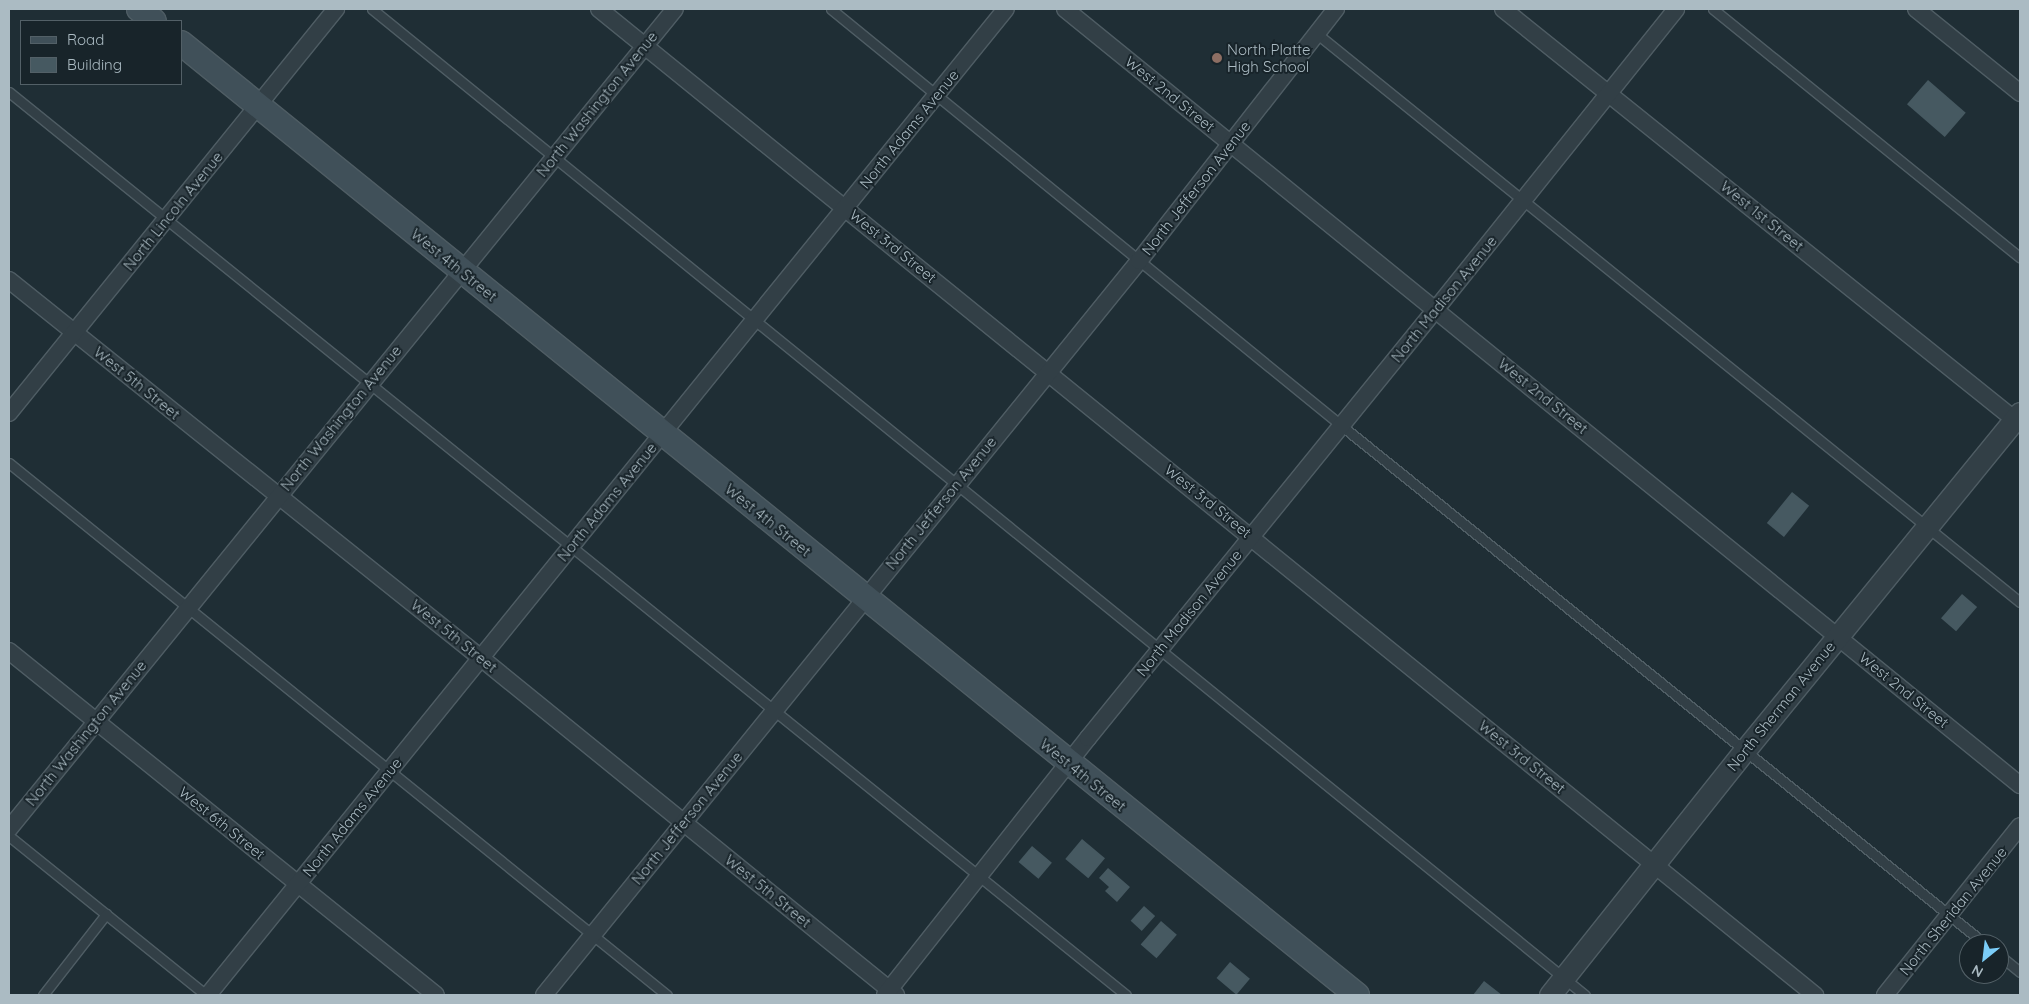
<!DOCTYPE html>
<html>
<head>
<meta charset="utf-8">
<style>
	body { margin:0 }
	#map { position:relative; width:2029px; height:1004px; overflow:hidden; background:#1f2e35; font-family:Quicksand,sans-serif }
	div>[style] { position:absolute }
	.building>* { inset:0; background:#465961; transform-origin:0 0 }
	.roads { filter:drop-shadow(1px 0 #4f5d64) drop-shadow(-1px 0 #4f5d64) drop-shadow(0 1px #4f5d64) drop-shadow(0 -1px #4f5d64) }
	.service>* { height:9px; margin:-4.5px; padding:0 4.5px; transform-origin:4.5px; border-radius:4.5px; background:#323f46 }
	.minor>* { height:16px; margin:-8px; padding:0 8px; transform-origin:8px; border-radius:8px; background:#323f46 }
	.tertiary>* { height:21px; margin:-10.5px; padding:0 10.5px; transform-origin:10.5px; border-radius:10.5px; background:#323f46 }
	.secondary>* { height:24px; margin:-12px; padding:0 12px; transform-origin:12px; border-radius:12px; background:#405059 }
	.dots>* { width:14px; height:14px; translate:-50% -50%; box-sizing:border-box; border:2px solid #18242a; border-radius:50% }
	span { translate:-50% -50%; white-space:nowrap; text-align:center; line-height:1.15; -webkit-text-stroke:4px #18242a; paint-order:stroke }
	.poi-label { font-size:15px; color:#abbbc3 }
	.left { translate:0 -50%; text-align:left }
	.street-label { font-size:15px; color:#abbbc3 }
	.frame { position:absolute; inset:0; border:10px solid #abbbc3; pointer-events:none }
	.legend { position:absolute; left:20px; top:20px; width:162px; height:65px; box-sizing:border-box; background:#18242a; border:1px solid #536067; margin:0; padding:6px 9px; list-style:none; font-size:15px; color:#abbbc3 }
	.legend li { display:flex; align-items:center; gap:10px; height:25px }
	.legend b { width:25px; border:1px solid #536067 }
	.north { position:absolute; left:1959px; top:934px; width:50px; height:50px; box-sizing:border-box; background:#18242a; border:1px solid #536067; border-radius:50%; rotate:209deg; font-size:14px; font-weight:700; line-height:20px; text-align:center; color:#abbbc3 }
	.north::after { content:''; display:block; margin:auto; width:18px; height:22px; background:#7bcdf8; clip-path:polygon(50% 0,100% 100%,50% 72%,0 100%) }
</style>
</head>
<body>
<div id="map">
	<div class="building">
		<i style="left:1928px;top:80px;width:50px;height:32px;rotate:41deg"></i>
		<i style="left:1792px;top:492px;width:22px;height:40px;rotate:39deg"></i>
		<i style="left:1962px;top:594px;width:20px;height:32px;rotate:41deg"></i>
		<i style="left:1082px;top:839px;width:30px;height:26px;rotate:40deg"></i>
		<i style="left:1032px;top:846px;width:26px;height:21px;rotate:40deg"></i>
		<i style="clip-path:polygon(1108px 868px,1130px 887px,1117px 902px,1105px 891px,1109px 887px,1099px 878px)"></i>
		<i style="left:1144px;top:906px;width:15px;height:20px;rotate:42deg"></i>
		<i style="left:1161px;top:921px;width:21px;height:31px;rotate:41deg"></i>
		<i style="left:1230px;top:962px;width:26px;height:21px;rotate:40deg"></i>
		<i style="clip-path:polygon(1484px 981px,1502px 995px,1473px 995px)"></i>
	</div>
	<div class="roads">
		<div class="service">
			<i style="left:372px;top:9px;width:1563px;rotate:39.11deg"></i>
			<i style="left:831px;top:9px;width:660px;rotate:39.22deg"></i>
			<i style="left:1342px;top:426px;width:826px;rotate:38.85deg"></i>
			<i style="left:1713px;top:9px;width:395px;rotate:39deg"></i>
			<i style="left:1316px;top:33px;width:905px;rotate:38.95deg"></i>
			<i style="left:9px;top:92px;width:1436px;rotate:38.95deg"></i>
			<i style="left:9px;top:463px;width:846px;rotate:38.96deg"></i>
			<i style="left:9px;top:836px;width:253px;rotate:38.9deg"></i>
			<i style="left:1999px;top:955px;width:27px;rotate:39deg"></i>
			<i style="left:43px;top:995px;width:103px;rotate:-52.1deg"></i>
		</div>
		<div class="minor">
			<i style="left:599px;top:9px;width:1566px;rotate:39.04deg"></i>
			<i style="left:1065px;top:9px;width:1231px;rotate:39.1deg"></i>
			<i style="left:1503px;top:9px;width:663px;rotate:38.75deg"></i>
			<i style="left:1916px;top:9px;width:134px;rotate:38.9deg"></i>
			<i style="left:9px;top:280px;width:605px;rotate:38.69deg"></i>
			<i style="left:481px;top:658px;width:535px;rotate:39.08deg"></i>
			<i style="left:9px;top:413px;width:520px;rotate:-51.01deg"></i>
			<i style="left:9px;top:651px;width:548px;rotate:38.86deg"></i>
			<i style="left:9px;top:829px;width:1056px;rotate:-50.92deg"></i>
			<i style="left:208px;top:995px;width:1268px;rotate:-51.02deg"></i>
			<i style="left:544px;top:995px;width:945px;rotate:-50.97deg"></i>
			<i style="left:1139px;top:261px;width:320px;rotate:-52deg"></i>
			<i style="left:885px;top:995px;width:328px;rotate:-51.7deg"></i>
			<i style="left:1088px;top:738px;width:552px;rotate:-50.95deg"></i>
			<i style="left:1436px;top:309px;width:384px;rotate:-51.3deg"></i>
			<i style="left:1885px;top:995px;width:216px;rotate:-51.4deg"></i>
		</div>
		<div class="tertiary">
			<i style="left:1550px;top:995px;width:313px;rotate:-51.5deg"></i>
			<i style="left:1745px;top:750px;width:435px;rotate:-50.8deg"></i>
		</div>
		<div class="secondary">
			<i style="left:139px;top:9px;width:19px;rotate:39deg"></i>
			<i style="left:181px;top:43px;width:1513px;rotate:38.99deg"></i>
		</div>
	</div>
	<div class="dots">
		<i style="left:1217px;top:58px;background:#8d6e63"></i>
	</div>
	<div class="poi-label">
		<span class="left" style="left:1227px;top:58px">North Platte<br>High School</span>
	</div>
	<div class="street-label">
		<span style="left:1170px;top:94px;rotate:39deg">West 2nd Street</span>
		<span style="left:597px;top:104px;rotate:-51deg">North Washington Avenue</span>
		<span style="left:909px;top:129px;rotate:-51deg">North Adams Avenue</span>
		<span style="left:1196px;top:188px;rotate:-52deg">North Jefferson Avenue</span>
		<span style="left:173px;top:211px;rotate:-51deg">North Lincoln Avenue</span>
		<span style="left:1762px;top:216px;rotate:39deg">West 1st Street</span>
		<span style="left:893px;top:246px;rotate:39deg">West 3rd Street</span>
		<span style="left:454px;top:265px;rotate:39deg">West 4th Street</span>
		<span style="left:1444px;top:299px;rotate:-51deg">North Madison Avenue</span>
		<span style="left:137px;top:383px;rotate:39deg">West 5th Street</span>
		<span style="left:1543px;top:396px;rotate:39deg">West 2nd Street</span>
		<span style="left:341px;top:418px;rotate:-51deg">North Washington Avenue</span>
		<span style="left:1208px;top:501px;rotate:39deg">West 3rd Street</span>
		<span style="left:607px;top:502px;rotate:-51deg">North Adams Avenue</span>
		<span style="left:941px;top:503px;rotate:-51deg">North Jefferson Avenue</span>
		<span style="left:768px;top:520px;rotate:39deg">West 4th Street</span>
		<span style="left:1189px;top:613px;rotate:-51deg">North Madison Avenue</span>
		<span style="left:454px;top:636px;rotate:39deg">West 5th Street</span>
		<span style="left:1904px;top:690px;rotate:39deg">West 2nd Street</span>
		<span style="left:1781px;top:706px;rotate:-51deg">North Sherman Avenue</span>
		<span style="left:86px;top:733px;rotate:-51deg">North Washington Avenue</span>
		<span style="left:1522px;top:757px;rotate:39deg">West 3rd Street</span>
		<span style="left:1083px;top:775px;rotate:39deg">West 4th Street</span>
		<span style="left:352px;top:817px;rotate:-51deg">North Adams Avenue</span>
		<span style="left:687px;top:818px;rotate:-51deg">North Jefferson Avenue</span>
		<span style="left:222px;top:823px;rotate:39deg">West 6th Street</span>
		<span style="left:768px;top:891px;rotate:39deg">West 5th Street</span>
		<span style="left:1953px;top:911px;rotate:-51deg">North Sheridan Avenue</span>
	</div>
	<div class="frame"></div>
	<ul class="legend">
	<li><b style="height:6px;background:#405059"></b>Road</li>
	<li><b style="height:14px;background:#465961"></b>Building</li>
	</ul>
	<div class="north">N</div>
</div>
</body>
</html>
